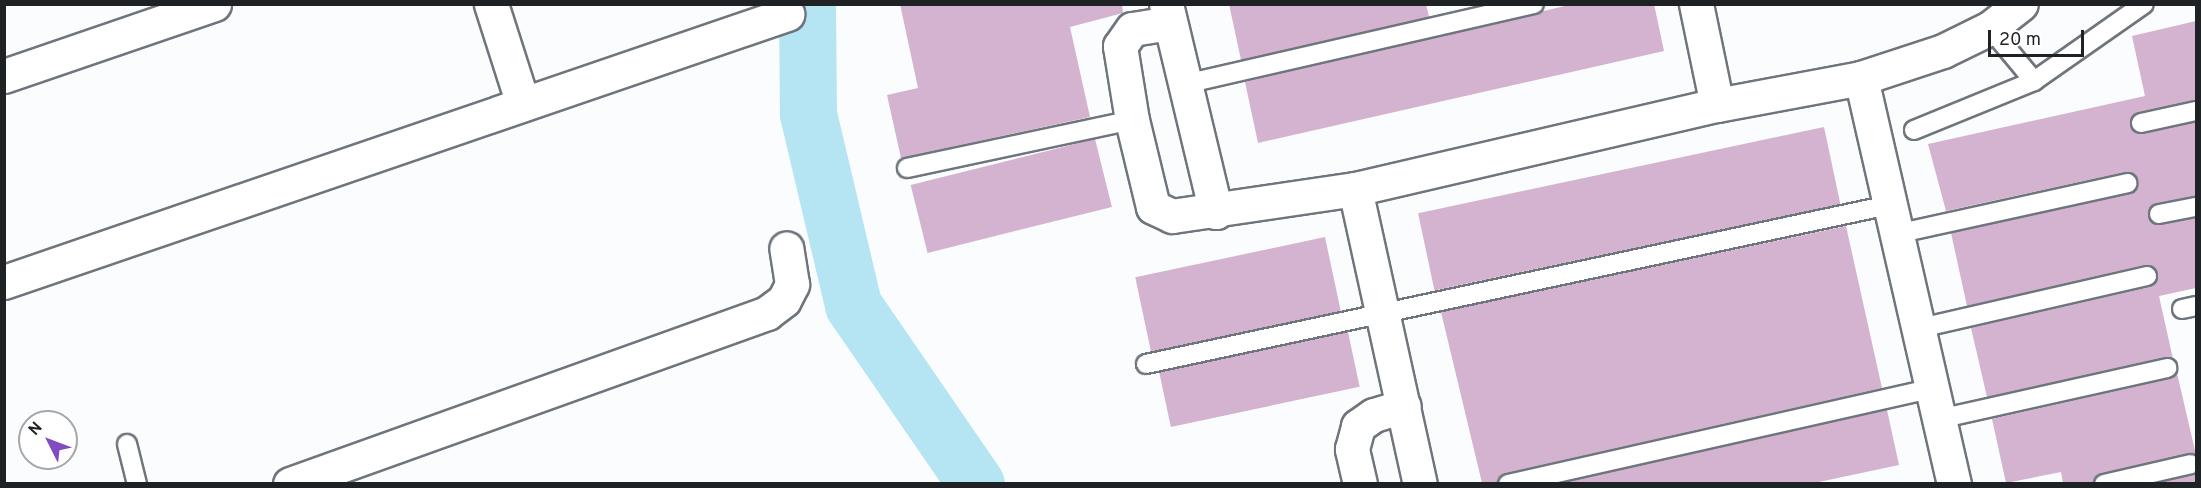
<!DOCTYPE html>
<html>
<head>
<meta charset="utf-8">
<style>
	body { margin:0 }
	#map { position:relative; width:2201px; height:488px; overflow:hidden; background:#fafcfd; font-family:Overpass,sans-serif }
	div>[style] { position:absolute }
	.river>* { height:57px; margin:-28.5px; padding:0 28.5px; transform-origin:28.5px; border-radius:28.5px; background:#b5e4f3 }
	.building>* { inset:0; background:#d3b3cf; transform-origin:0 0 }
	.roads { filter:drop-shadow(2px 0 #6f757d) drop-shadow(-2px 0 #6f757d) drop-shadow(0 2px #6f757d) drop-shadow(0 -2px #6f757d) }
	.lane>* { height:18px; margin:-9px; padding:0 9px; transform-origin:9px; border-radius:9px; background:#fff }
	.street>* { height:33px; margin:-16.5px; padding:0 16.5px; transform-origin:16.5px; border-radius:16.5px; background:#fff }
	span { translate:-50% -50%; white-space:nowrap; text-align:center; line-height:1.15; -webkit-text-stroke:4.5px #fff; paint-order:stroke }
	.frame { position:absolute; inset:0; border:6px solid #1f2225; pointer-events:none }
	.north { position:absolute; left:18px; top:410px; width:60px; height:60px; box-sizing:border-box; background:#fff; border:2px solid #a5a7a8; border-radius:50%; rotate:312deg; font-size:16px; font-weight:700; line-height:24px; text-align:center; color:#1f2225 }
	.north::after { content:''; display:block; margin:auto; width:21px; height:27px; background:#814bc2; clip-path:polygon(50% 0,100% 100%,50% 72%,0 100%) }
	.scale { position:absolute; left:1988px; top:30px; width:96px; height:27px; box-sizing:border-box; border:3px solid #1f2225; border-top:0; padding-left:8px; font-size:18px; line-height:21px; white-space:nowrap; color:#1f2225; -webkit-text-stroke:4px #fff; paint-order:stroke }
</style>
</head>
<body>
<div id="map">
	<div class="river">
		<i style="left:807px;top:4px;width:110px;rotate:89.5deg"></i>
		<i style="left:808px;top:114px;width:196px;rotate:76.7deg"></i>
		<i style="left:853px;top:305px;width:217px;rotate:55.5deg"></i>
	</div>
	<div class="building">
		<i style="clip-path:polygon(900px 4px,1122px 4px,1123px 13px,1070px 27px,1090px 117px,901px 158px,887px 95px,918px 88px)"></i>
		<i style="clip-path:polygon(1229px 4px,1426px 4px,1429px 17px,1241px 60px)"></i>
		<i style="clip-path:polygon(1573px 4px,1654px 4px,1664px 51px,1258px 143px,1245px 82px)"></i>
		<i style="clip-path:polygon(2196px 21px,2196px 100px,2139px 112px,2130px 120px,2132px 130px,2143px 134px,2196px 122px,2196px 196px,2157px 203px,2148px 211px,2156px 225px,2196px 218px,2196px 288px,2159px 296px,2173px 359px,2165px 357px,1987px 397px,1971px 328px,2150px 287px,2158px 274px,2144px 265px,1967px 306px,1951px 233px,2129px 194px,2138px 180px,2125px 172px,1946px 211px,1928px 144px,2145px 96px,2132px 36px)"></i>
		<i style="left:1824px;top:127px;width:79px;height:415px;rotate:78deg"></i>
		<i style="left:1095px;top:139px;width:70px;height:190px;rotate:76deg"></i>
		<i style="clip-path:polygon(1846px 226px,1882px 388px,1506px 473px,1497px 483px,1482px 483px,1441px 312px)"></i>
		<i style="left:1325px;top:237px;width:76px;height:194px;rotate:78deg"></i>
		<i style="left:1348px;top:332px;width:56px;height:193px;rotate:78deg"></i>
		<i style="clip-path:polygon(2177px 373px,2196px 455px,2101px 473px,2093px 483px,2063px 483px,2061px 472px,2006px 483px,1992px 419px,2169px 379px)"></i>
		<i style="clip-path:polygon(1887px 410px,1899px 465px,1814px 483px,1562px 483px)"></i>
		<i style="clip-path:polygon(2196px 473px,2196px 483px,2156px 483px,2194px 475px)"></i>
	</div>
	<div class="roads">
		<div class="lane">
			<i style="left:1990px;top:28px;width:69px;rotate:50.3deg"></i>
			<i style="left:1185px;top:84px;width:358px;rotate:-12.9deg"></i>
			<i style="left:2141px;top:123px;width:56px;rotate:-12.3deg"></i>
			<i style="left:1914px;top:130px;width:130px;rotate:-22.2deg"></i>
			<i style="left:2034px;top:81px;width:134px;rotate:-35deg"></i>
			<i style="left:907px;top:168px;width:230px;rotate:-12deg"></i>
			<i style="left:2159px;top:214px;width:38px;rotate:-11deg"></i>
			<i style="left:1896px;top:234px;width:237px;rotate:-12.4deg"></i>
			<i style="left:2182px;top:309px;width:14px;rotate:-12deg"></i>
			<i style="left:1916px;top:329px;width:237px;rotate:-12.9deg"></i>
			<i style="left:1146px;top:364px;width:760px;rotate:-12.08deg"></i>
			<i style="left:1939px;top:419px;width:234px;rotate:-12.6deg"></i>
			<i style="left:127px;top:444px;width:41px;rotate:76deg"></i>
			<i style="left:1508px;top:484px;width:434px;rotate:-12.7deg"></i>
			<i style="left:2104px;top:484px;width:89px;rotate:-12.9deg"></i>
		</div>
		<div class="street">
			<i style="left:491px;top:4px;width:105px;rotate:72.3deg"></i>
			<i style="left:1166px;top:4px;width:214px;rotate:76.5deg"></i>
			<i style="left:1696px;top:4px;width:103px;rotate:78.3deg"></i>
			<i style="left:1170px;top:23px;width:38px;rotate:171deg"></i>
			<i style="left:1132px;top:29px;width:21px;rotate:125deg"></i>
			<i style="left:1120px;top:46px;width:75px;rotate:80.8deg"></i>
			<i style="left:1132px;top:120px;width:89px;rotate:76.4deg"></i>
			<i style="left:1153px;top:207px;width:21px;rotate:25deg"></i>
			<i style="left:1172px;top:216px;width:185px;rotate:-8.4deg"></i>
			<i style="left:1355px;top:189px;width:372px;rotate:-13.1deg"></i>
			<i style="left:1717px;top:105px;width:147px;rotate:-10.6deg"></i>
			<i style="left:1861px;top:78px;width:86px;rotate:-18.2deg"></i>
			<i style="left:1943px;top:51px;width:52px;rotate:-26.1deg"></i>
			<i style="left:1990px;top:28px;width:39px;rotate:-38deg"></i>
			<i style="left:4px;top:76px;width:222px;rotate:-18.9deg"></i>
			<i style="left:1861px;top:78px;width:417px;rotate:77.1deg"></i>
			<i style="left:1355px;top:189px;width:302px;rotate:77.6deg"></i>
			<i style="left:4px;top:282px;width:828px;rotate:-18.89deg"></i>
			<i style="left:290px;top:484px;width:507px;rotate:-19.72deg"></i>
			<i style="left:767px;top:313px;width:21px;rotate:-37deg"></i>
			<i style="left:784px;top:300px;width:18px;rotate:-63deg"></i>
			<i style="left:792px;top:284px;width:36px;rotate:-99deg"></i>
			<i style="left:1360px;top:484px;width:36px;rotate:-103deg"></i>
			<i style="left:1352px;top:449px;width:24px;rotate:-75deg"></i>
			<i style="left:1358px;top:426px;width:19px;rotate:-35deg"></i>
			<i style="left:1374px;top:415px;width:31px;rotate:-17deg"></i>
		</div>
	</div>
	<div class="frame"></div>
	<div class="north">N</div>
	<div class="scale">20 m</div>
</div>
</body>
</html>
